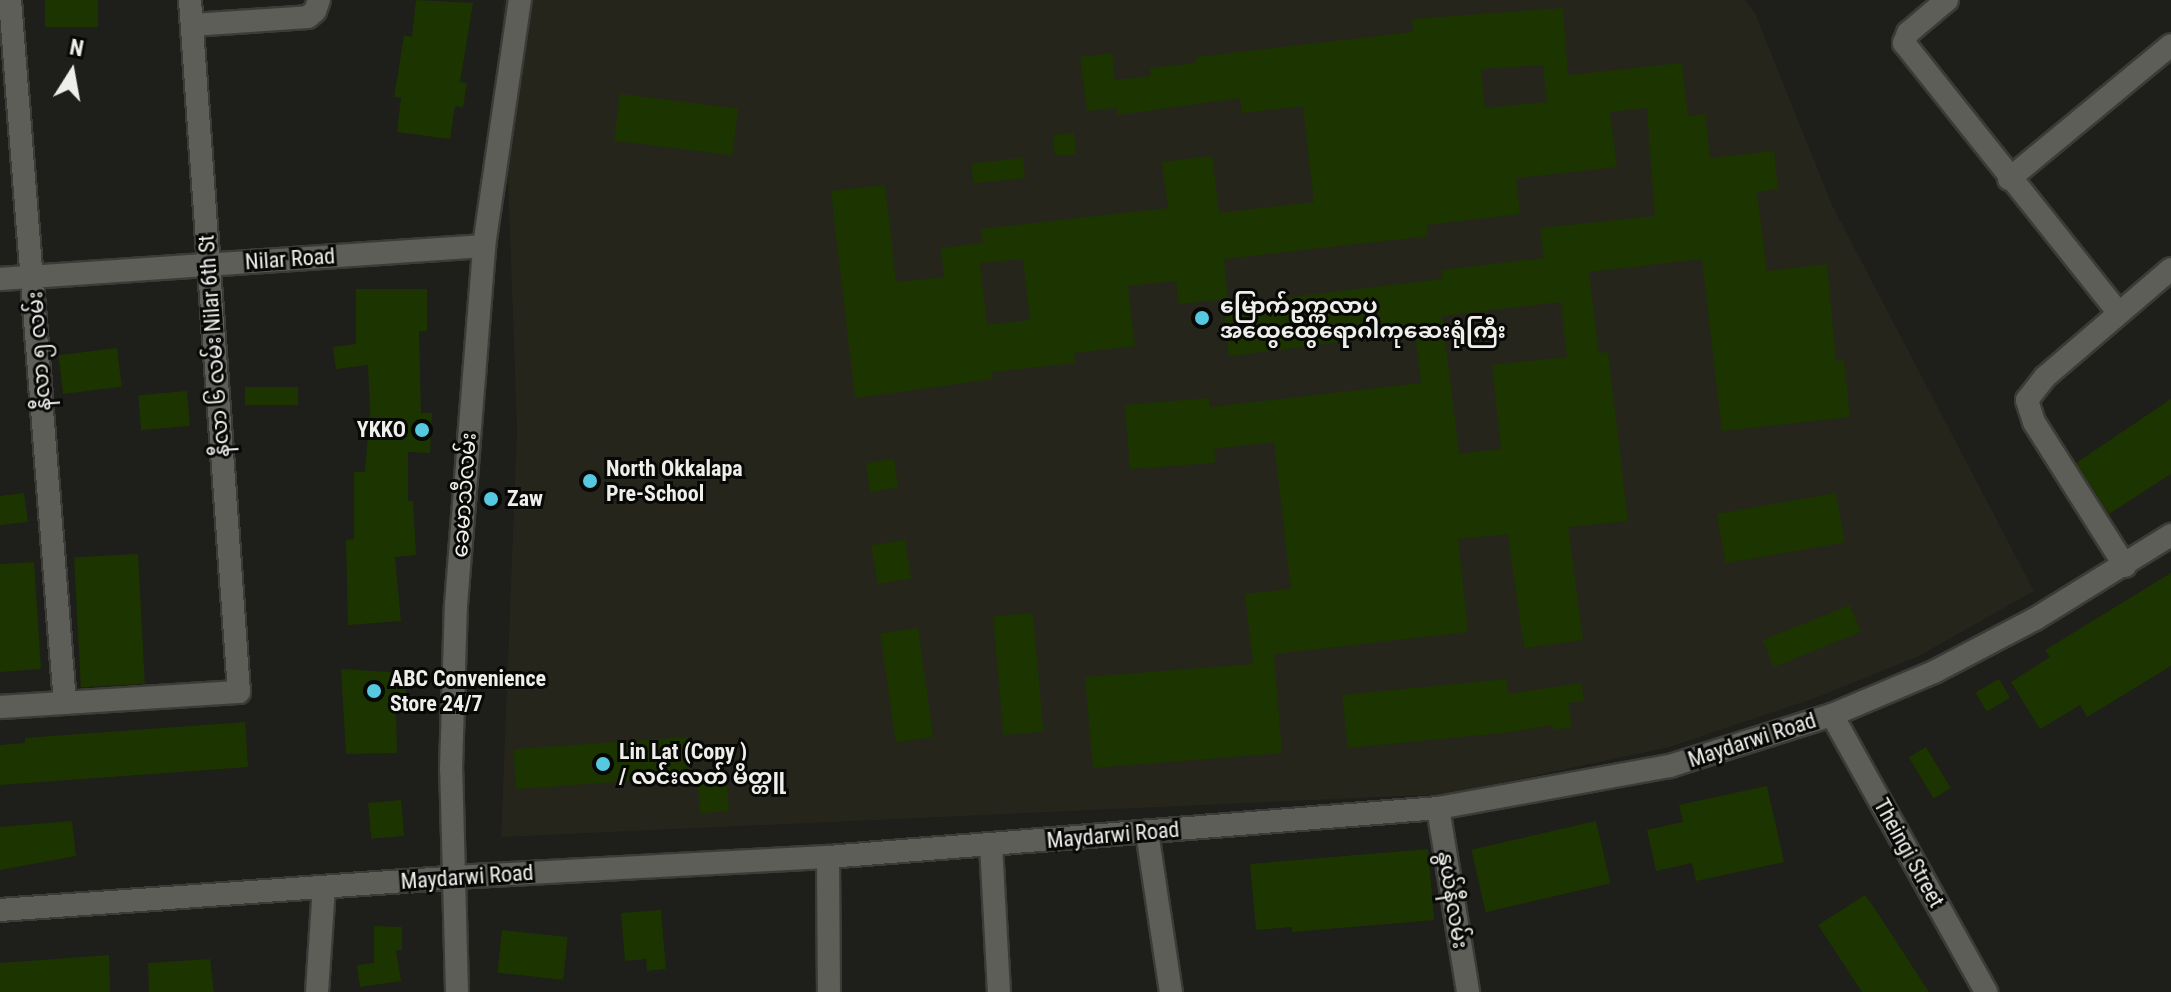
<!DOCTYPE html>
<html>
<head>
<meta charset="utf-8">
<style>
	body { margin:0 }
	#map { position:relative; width:2171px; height:992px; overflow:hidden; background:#1e1e1a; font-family:"Roboto Condensed","Noto Sans Myanmar",sans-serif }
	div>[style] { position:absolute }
	.built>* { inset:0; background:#25251b }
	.building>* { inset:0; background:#1c3500; transform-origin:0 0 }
	.roads { filter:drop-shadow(2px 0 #3b3b38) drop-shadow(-2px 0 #3b3b38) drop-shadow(0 2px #3b3b38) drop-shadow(0 -2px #3b3b38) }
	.minor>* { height:22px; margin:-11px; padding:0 11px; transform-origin:11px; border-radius:11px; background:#5d5e58 }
	.tertiary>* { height:22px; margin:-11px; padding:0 11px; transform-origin:11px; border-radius:11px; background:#5d5e58 }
	.secondary>* { height:22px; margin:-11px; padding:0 11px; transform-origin:11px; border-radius:11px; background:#5d5e58 }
	.dots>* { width:22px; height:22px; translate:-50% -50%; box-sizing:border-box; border:4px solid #080807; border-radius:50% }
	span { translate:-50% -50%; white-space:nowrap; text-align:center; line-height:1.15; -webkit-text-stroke:6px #080807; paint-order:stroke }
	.street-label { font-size:22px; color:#eeeeeb }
	.poi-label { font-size:22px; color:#eeeeeb; font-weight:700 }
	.left { translate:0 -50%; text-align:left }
	.right { translate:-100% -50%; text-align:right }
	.north { position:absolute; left:32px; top:32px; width:80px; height:80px; -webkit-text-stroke:6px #080807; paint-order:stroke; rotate:11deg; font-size:22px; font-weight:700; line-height:32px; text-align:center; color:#eeeeeb }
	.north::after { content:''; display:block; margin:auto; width:28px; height:36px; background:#eeeeeb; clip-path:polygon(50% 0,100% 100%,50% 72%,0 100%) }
</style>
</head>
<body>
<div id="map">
	<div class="built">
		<i style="clip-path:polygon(504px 0,1745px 0,1755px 13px,1833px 207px,2034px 591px,1919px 656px,1818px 697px,1670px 747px,1448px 794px,501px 837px,517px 430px,502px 14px)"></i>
	</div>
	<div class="building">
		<i style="left:45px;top:0;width:53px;height:27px"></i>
		<i style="clip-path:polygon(416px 0,473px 3px,460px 82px,467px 83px,463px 107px,455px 106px,450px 139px,397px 132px,401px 98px,394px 97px,398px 73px,404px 35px,412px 37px)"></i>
		<i style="clip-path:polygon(evenodd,1563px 8px,1568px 75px,1682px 63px,1688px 116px,1705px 114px,1710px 158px,1774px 151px,1778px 189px,1757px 192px,1767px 271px,1827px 264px,1836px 361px,1844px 360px,1850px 417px,1722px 431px,1702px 259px,1589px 272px,1599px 353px,1608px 352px,1628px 521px,1568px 527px,1583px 640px,1524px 648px,1508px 534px,1458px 539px,1468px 632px,1274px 654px,1282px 753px,1093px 768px,1085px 677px,1253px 664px,1245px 594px,1291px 589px,1274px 442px,1214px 449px,1215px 463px,1130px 469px,1125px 405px,1209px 398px,1210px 407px,1421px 383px,1415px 333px,1229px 356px,1223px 305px,1442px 279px,1441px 270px,1544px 258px,1540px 228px,1655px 216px,1647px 108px,1610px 112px,1617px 167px,1516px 178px,1520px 214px,1426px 225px,1428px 236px,1224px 259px,1228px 299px,1179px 304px,1176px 281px,1128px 286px,1135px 346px,1074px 353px,1075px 363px,992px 372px,993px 379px,855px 398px,831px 191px,885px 185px,896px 282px,944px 277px,941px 248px,983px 243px,981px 229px,1168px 208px,1162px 162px,1212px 156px,1219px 213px,1314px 202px,1303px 106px,1242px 113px,1240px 98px,1117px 115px,1117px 108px,1087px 111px,1080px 57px,1112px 53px,1115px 80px,1151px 76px,1150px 68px,1195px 63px,1196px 57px,1413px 32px,1412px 19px,1563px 8px,1543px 65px,1547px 102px,1485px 108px,1481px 69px,1543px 65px,1563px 8px,1023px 259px,1030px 320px,987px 325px,980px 263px,1023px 259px,1563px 8px,1561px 302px,1567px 357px,1492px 365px,1501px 449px,1459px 454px,1442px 316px,1561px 302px)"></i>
		<i style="left:620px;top:94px;width:119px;height:47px;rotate:7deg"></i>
		<i style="left:1074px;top:133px;width:21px;height:21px;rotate:85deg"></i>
		<i style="left:1023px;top:158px;width:20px;height:52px;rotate:84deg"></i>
		<i style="clip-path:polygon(356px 289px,427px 289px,427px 331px,419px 331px,421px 413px,432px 413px,430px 453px,408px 452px,408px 501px,413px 501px,416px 555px,395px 557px,401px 621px,348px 625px,346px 540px,354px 539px,354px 472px,365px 472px,370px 410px,368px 365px,336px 369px,333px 347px,356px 344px)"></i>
		<i style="left:117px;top:348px;width:39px;height:59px;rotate:83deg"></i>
		<i style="left:245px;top:387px;width:53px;height:18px"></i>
		<i style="left:187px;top:391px;width:35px;height:49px;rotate:85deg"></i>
		<i style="clip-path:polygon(2171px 399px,2171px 474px,2109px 514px,2076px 463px)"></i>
		<i style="left:894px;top:459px;width:29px;height:28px;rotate:82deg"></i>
		<i style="clip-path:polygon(24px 493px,28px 522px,0 525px,0 496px)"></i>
		<i style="left:1836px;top:493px;width:50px;height:121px;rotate:80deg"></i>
		<i style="left:905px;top:540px;width:39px;height:34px;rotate:81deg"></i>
		<i style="left:138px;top:554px;width:130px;height:64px;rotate:87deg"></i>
		<i style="clip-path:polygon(34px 562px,41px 669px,0 672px,0 564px)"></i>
		<i style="clip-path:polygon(2171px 573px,2171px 666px,2087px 717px,2080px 705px,2040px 729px,2011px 682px,2050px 657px,2045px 650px)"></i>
		<i style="left:1850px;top:605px;width:29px;height:94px;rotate:68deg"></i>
		<i style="left:1033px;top:613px;width:119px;height:40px;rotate:85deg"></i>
		<i style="left:918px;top:628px;width:110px;height:38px;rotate:82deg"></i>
		<i style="clip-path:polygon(341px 669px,406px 673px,406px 711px,396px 711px,397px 753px,346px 754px)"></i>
		<i style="clip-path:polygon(1507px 679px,1508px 694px,1581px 683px,1584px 701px,1568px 703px,1572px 727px,1553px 730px,1552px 725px,1512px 732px,1348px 748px,1342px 695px)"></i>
		<i style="left:1999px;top:679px;width:22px;height:27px;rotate:60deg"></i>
		<i style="clip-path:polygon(245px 722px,248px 767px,0 785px,0 745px,25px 743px,25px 738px)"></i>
		<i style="left:688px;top:737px;width:40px;height:175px;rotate:86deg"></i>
		<i style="left:1926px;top:747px;width:48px;height:20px;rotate:59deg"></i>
		<i style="left:726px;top:775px;width:36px;height:29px;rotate:85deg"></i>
		<i style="clip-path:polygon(1767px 786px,1784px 862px,1696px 881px,1692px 863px,1656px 871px,1647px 830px,1683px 822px,1679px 805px)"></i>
		<i style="left:401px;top:800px;width:36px;height:33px;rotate:85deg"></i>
		<i style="clip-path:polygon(72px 821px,76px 856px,0 870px,0 827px)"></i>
		<i style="left:1596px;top:821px;width:64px;height:128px;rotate:77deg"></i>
		<i style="clip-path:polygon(1428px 849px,1434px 920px,1292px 932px,1292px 927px,1256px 930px,1250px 864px)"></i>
		<i style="clip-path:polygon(1865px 895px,1877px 912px,1929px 992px,1862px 992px,1818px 925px)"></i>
		<i style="clip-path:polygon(661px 910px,666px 969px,647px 971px,646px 959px,625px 961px,621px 913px)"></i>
		<i style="clip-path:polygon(374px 926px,402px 927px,402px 950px,396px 950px,401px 981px,360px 987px,357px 965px,374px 963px)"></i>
		<i style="left:502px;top:930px;width:66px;height:43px;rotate:6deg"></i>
		<i style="clip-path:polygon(109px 955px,110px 992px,0 992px,0 963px)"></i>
		<i style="clip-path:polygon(210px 959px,214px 992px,149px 992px,148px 963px)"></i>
	</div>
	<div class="roads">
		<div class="minor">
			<i style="left:10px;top:0;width:705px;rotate:85.53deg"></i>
			<i style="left:1947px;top:0;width:51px;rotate:139.8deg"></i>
			<i style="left:1908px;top:33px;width:11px;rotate:112deg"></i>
			<i style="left:1904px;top:43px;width:345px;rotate:51.5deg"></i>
			<i style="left:192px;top:25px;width:116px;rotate:-3.9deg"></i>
			<i style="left:308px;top:17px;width:9px;rotate:-41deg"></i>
			<i style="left:315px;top:11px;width:12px;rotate:-70deg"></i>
			<i style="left:2009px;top:179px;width:210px;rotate:-39.6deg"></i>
			<i style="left:0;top:279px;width:485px;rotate:-3.9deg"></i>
			<i style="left:2125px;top:566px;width:170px;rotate:-122.3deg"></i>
			<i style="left:2034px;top:422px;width:23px;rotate:-108deg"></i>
			<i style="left:2027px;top:400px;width:29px;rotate:-52deg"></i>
			<i style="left:2045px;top:377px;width:166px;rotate:-40.6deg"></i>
			<i style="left:0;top:707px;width:239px;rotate:-3.6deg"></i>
			<i style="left:239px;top:692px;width:694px;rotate:-94.05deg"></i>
			<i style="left:1832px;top:715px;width:317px;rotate:60.9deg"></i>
			<i style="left:1438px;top:808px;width:186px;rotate:80.7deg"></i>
			<i style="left:1147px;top:832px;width:162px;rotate:81.5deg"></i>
			<i style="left:991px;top:845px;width:147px;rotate:86.9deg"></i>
			<i style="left:828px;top:857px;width:135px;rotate:89.6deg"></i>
			<i style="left:0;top:910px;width:457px;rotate:-4.1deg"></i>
			<i style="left:317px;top:992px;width:105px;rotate:-86.2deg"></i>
		</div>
		<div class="tertiary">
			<i style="left:456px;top:877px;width:373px;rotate:-3.1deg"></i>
			<i style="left:828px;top:857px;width:612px;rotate:-4.59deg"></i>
			<i style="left:1438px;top:808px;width:236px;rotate:-10.3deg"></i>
			<i style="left:1670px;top:766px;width:170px;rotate:-17.5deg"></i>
			<i style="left:1832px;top:715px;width:111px;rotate:-22.9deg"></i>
			<i style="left:1934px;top:672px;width:114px;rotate:-27.7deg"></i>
			<i style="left:2035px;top:619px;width:160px;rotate:-31.7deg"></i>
		</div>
		<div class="secondary">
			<i style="left:457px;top:992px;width:222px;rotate:-91.5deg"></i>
			<i style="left:451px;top:770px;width:165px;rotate:-88.3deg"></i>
			<i style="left:456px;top:605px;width:360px;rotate:-85.5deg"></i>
			<i style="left:484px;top:246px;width:249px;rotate:-81.7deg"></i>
		</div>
	</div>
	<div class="dots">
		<i style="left:1202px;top:318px;background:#56c9e0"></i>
		<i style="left:422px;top:430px;background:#56c9e0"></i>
		<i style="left:590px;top:481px;background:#56c9e0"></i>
		<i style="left:491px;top:499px;background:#56c9e0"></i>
		<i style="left:374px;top:691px;background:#56c9e0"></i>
		<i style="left:603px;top:764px;background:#56c9e0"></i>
	</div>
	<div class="street-label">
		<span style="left:290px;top:259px;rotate:-4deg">Nilar Road</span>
		<span style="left:214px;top:346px;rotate:-94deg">နီလာ ၆ လမ်း Nilar 6th St</span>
		<span style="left:39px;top:351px;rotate:-94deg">နီလာ ၅ လမ်း</span>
		<span style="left:464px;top:495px;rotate:-86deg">ခေမာသီလမ်း</span>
		<span style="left:1752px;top:740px;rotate:-18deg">Maydarwi Road</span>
		<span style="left:1113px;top:835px;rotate:-5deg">Maydarwi Road</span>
		<span style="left:1909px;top:853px;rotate:61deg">Theingi Street</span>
		<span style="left:467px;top:877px;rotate:-4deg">Maydarwi Road</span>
		<span style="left:1453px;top:900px;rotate:81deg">နွယ်နီလမ်း</span>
	</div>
	<div class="poi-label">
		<span class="left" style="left:1220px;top:318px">မြောက်ဥက္ကလာပ<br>အထွေထွေရောဂါကုဆေးရုံကြီး</span>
		<span class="right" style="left:406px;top:430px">YKKO</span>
		<span class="left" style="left:606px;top:481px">North Okkalapa<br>Pre-School</span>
		<span class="left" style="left:507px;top:499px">Zaw</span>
		<span class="left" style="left:390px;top:691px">ABC Convenience<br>Store 24/7</span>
		<span class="left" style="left:619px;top:764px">Lin Lat (Copy )<br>/ လင်းလတ် မိတ္တူ</span>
	</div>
	<div class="north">N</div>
</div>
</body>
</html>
